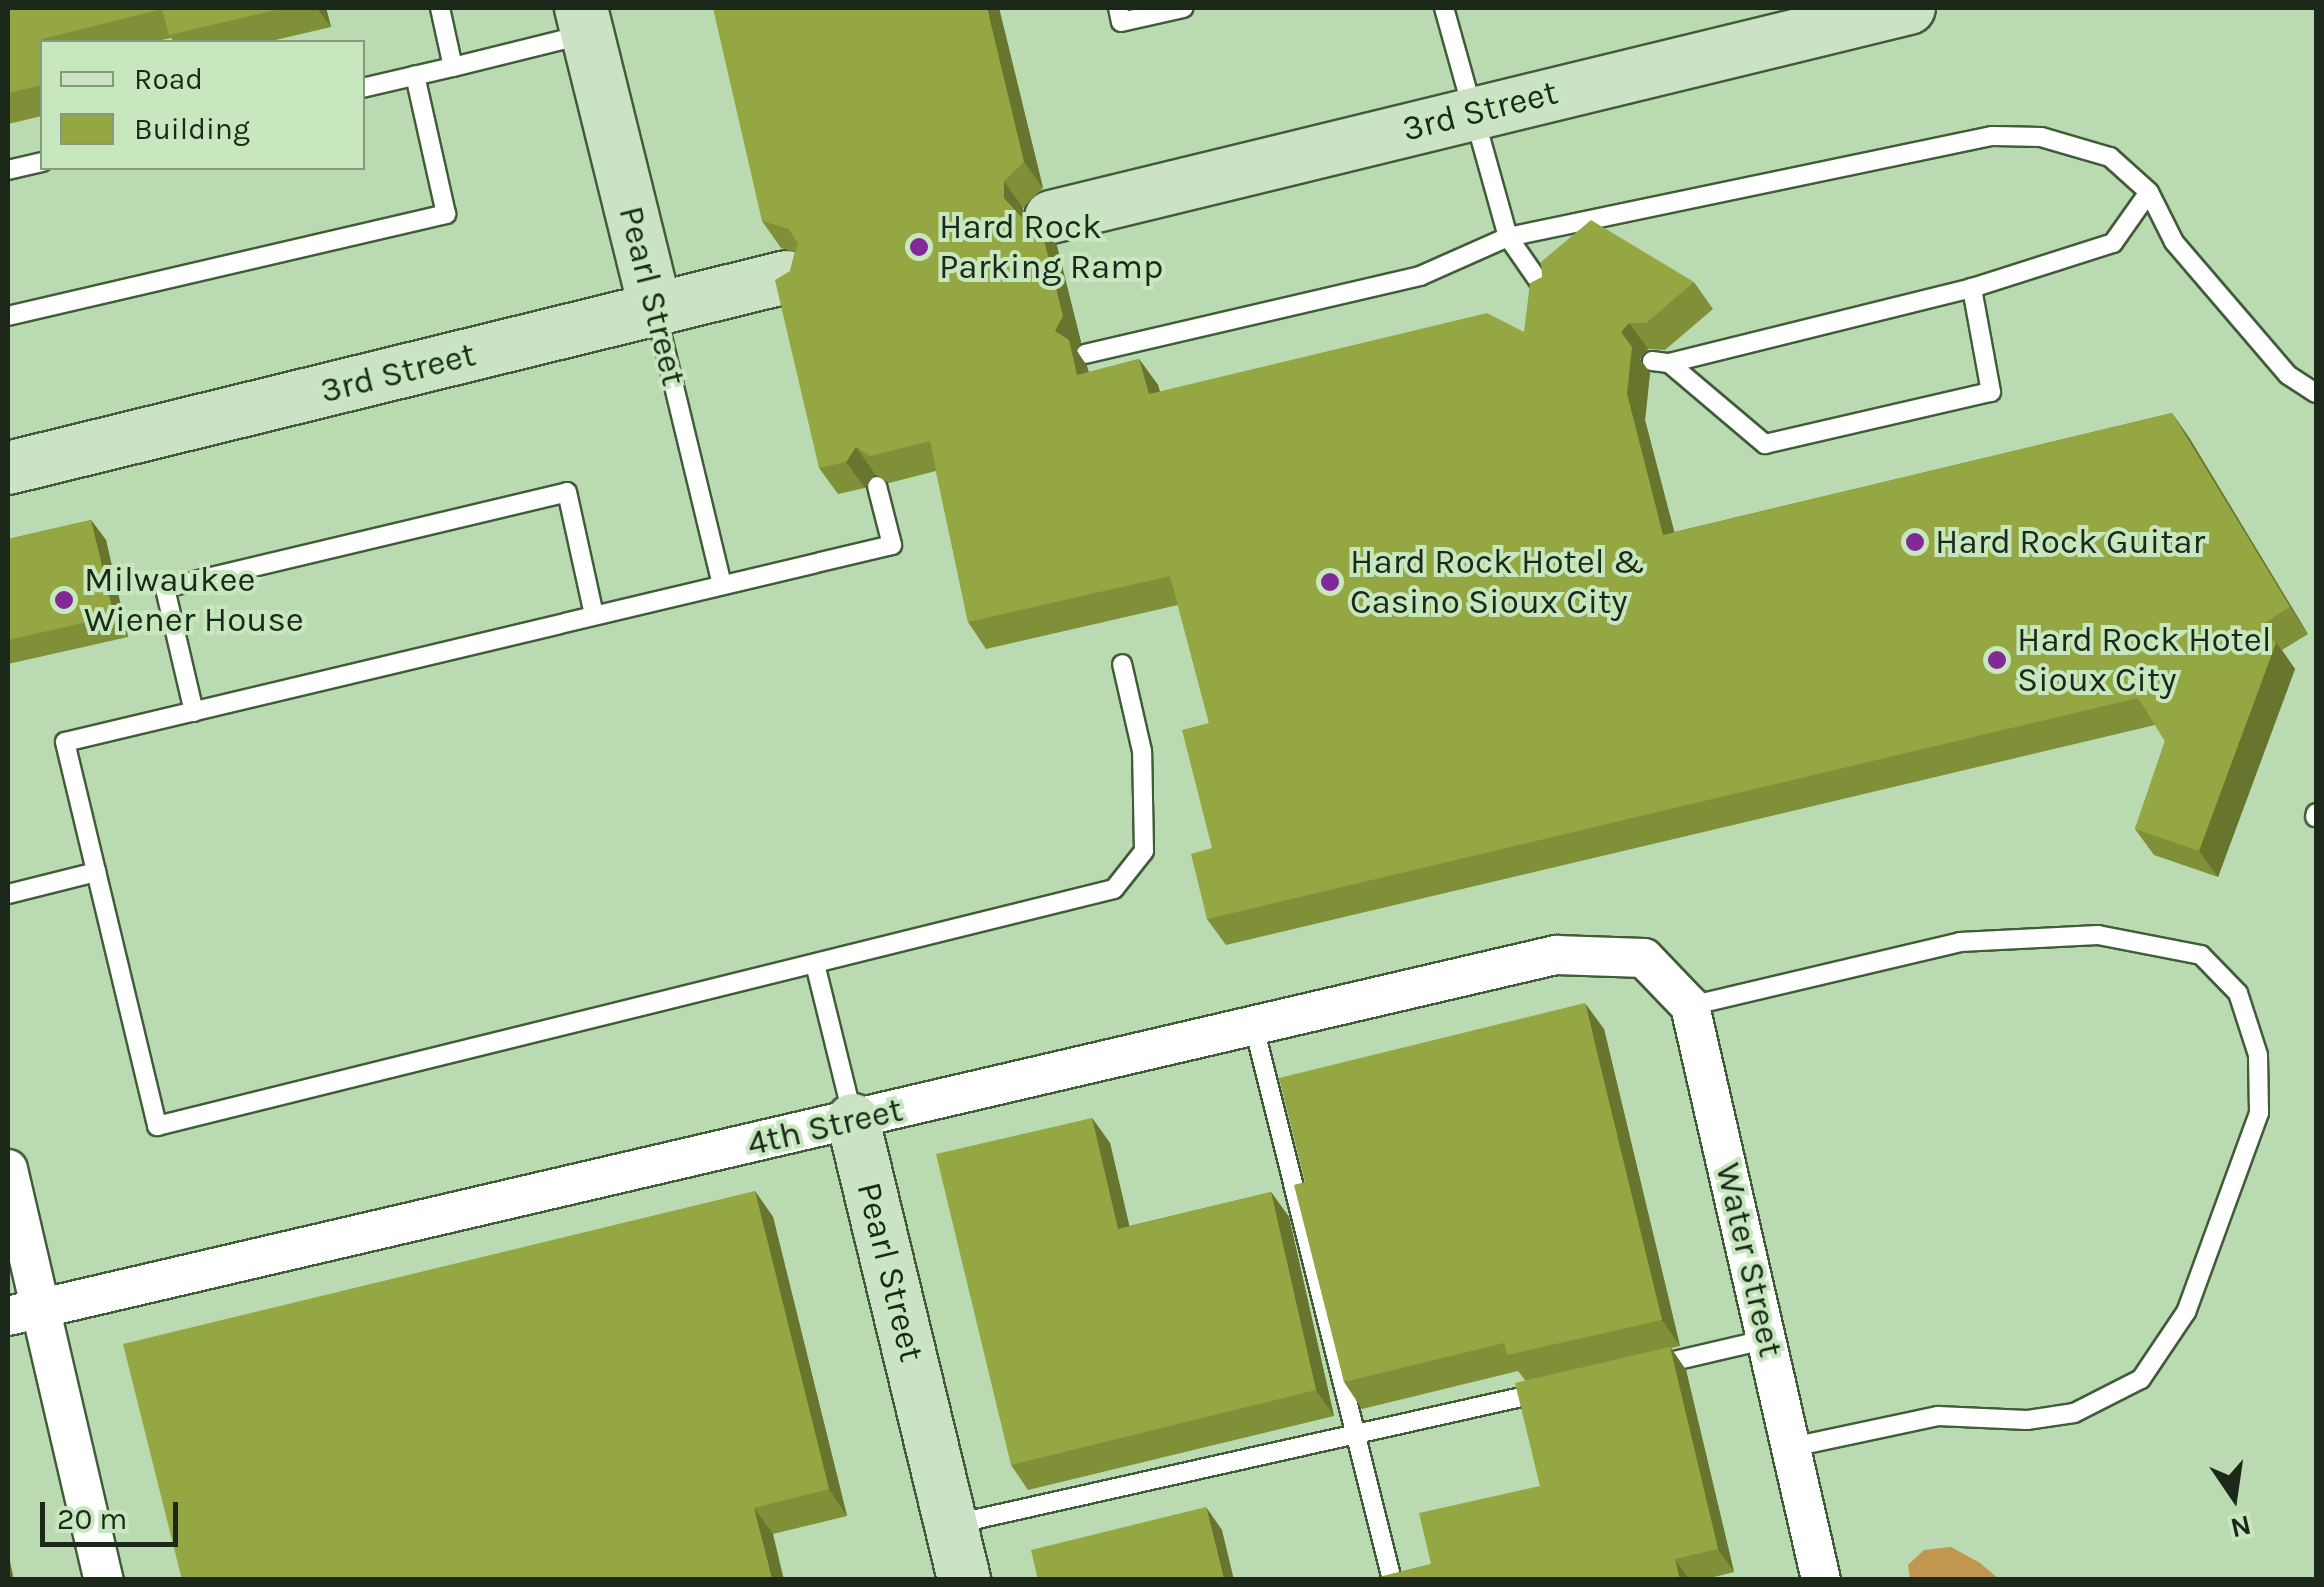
<!DOCTYPE html>
<html>
<head>
<meta charset="utf-8">
<style>
	body { margin:0 }
	#map { position:relative; width:2324px; height:1587px; overflow:hidden; background:#badbb1; font-family:Karla,sans-serif }
	div>[style] { position:absolute }
	.green>* { inset:0; background:#c19750 }
	.roads { filter:drop-shadow(2px 0 #405c39) drop-shadow(-2px 0 #405c39) drop-shadow(0 2px #405c39) drop-shadow(0 -2px #405c39) }
	.service>* { height:18px; margin:-9px; padding:0 9px; transform-origin:9px; border-radius:9px; background:#fff }
	.minor>* { height:38px; margin:-19px; padding:0 19px; transform-origin:19px; border-radius:19px; background:#fff }
	.secondary>* { height:52px; margin:-26px; padding:0 26px; transform-origin:26px; border-radius:26px; background:#cbe3c4 }
	.wall>* { inset:0; background:#7f9039 }
	.shaded-wall>* { inset:0; background:#68752e }
	.building>* { inset:0; background:#94a742 }
	.dots>* { width:28px; height:28px; translate:-50% -50%; box-sizing:border-box; border:5px solid #c7e8be; border-radius:50% }
	span { translate:-50% -50%; white-space:nowrap; text-align:center; line-height:1.15; -webkit-text-stroke:8px #c7e8be; paint-order:stroke }
	.street-label { font-size:35px; color:#1c2819 }
	.poi-label { font-size:35px; color:#1c2819 }
	.left { translate:0 -50%; text-align:left }
	.frame { position:absolute; inset:0; border:10px solid #1c2819; pointer-events:none }
	.legend { position:absolute; left:40px; top:40px; width:325px; height:130px; box-sizing:border-box; background:#c7e8be; border:2px solid #839b7c; margin:0; padding:12px 18px; list-style:none; font-size:30px; color:#1c2819 }
	.legend li { display:flex; align-items:center; gap:20px; height:50px }
	.legend b { width:50px; border:2px solid #839b7c }
	.north { position:absolute; left:2184px; top:1447px; width:100px; height:100px; -webkit-text-stroke:8px #c7e8be; paint-order:stroke; rotate:167deg; font-size:28px; font-weight:700; line-height:40px; text-align:center; color:#1c2819 }
	.north::after { content:''; display:block; margin:auto; width:35px; height:45px; background:#1c2819; clip-path:polygon(50% 0,100% 100%,50% 72%,0 100%) }
	.scale { position:absolute; left:40px; top:1502px; width:138px; height:45px; box-sizing:border-box; border:5px solid #1c2819; border-top:0; padding-left:12px; font-size:30px; line-height:35px; white-space:nowrap; color:#1c2819; -webkit-text-stroke:8px #c7e8be; paint-order:stroke }
</style>
</head>
<body>
<div id="map">
	<div class="green">
		<i style="clip-path:polygon(1951px 1547px,1980px 1563px,1999px 1579px,1910px 1579px,1908px 1565px,1924px 1550px)"></i>
	</div>
	<div class="roads">
		<div class="service">
			<i style="left:440px;top:8px;width:60px;rotate:77.6deg"></i>
			<i style="left:453px;top:67px;width:133px;rotate:-13.9deg"></i>
			<i style="left:1118px;top:8px;width:14px;rotate:78deg"></i>
			<i style="left:1121px;top:22px;width:64px;rotate:-12.7deg"></i>
			<i style="left:362px;top:88px;width:93px;rotate:-13deg"></i>
			<i style="left:8px;top:170px;width:35px;rotate:-13deg"></i>
			<i style="left:1549px;top:296px;width:72px;rotate:-124.8deg"></i>
			<i style="left:1508px;top:237px;width:494px;rotate:-11.8deg"></i>
			<i style="left:1992px;top:136px;width:49px;rotate:1.2deg"></i>
			<i style="left:2041px;top:137px;width:72px;rotate:16.2deg"></i>
			<i style="left:2110px;top:157px;width:52px;rotate:41.9deg"></i>
			<i style="left:2149px;top:192px;width:56px;rotate:63.4deg"></i>
			<i style="left:2174px;top:242px;width:175px;rotate:49.4deg"></i>
			<i style="left:2288px;top:375px;width:33px;rotate:33deg"></i>
			<i style="left:8px;top:316px;width:450px;rotate:-13.1deg"></i>
			<i style="left:446px;top:214px;width:142px;rotate:-102.6deg"></i>
			<i style="left:657px;top:316px;width:276px;rotate:76.4deg"></i>
			<i style="left:1085px;top:354px;width:344px;rotate:-13.1deg"></i>
			<i style="left:1420px;top:276px;width:96px;rotate:-23.9deg"></i>
			<i style="left:1508px;top:237px;width:238px;rotate:-105.6deg"></i>
			<i style="left:1652px;top:361px;width:17px;rotate:7deg"></i>
			<i style="left:1669px;top:363px;width:126px;rotate:40.2deg"></i>
			<i style="left:1765px;top:444px;width:232px;rotate:-13deg"></i>
			<i style="left:1991px;top:392px;width:106px;rotate:-100.4deg"></i>
			<i style="left:1972px;top:288px;width:148px;rotate:-17.7deg"></i>
			<i style="left:2113px;top:243px;width:62px;rotate:-54.8deg"></i>
			<i style="left:1669px;top:363px;width:312px;rotate:-13.9deg"></i>
			<i style="left:877px;top:486px;width:61px;rotate:75.7deg"></i>
			<i style="left:892px;top:545px;width:850px;rotate:166.6deg"></i>
			<i style="left:65px;top:742px;width:395px;rotate:76.5deg"></i>
			<i style="left:157px;top:1126px;width:986px;rotate:-13.91deg"></i>
			<i style="left:1114px;top:889px;width:48px;rotate:-51.7deg"></i>
			<i style="left:1144px;top:851px;width:100px;rotate:-91.1deg"></i>
			<i style="left:1142px;top:751px;width:89px;rotate:-102.9deg"></i>
			<i style="left:194px;top:712px;width:127px;rotate:-103.2deg"></i>
			<i style="left:165px;top:588px;width:413px;rotate:-13.4deg"></i>
			<i style="left:567px;top:492px;width:126px;rotate:77.6deg"></i>
			<i style="left:2315px;top:817px;width:4px;rotate:-76deg"></i>
			<i style="left:8px;top:894px;width:91px;rotate:-14deg"></i>
			<i style="left:815px;top:964px;width:154px;rotate:76.1deg"></i>
			<i style="left:1690px;top:1006px;width:277px;rotate:-13.3deg"></i>
			<i style="left:1960px;top:942px;width:138px;rotate:-2.9deg"></i>
			<i style="left:2098px;top:935px;width:105px;rotate:11deg"></i>
			<i style="left:2201px;top:955px;width:53px;rotate:45.8deg"></i>
			<i style="left:2238px;top:993px;width:65px;rotate:72.1deg"></i>
			<i style="left:2258px;top:1055px;width:58px;rotate:89deg"></i>
			<i style="left:2259px;top:1113px;width:212px;rotate:110.1deg"></i>
			<i style="left:2186px;top:1312px;width:81px;rotate:123.9deg"></i>
			<i style="left:2141px;top:1379px;width:75px;rotate:153.1deg"></i>
			<i style="left:2074px;top:1413px;width:48px;rotate:171.5deg"></i>
			<i style="left:2027px;top:1420px;width:89px;rotate:-177.4deg"></i>
			<i style="left:1938px;top:1416px;width:149px;rotate:168deg"></i>
			<i style="left:1254px;top:1027px;width:570px;rotate:75.99deg"></i>
			<i style="left:1657px;top:1365px;width:114px;rotate:-13.2deg"></i>
			<i style="left:955px;top:1524px;width:599px;rotate:-12.64deg"></i>
		</div>
		<div class="minor">
			<i style="left:8px;top:1169px;width:422px;rotate:76.9deg"></i>
			<i style="left:8px;top:1316px;width:1590px;rotate:-13.13deg"></i>
			<i style="left:1556px;top:955px;width:88px;rotate:2deg"></i>
			<i style="left:1644px;top:958px;width:66px;rotate:46.2deg"></i>
			<i style="left:1690px;top:1006px;width:589px;rotate:77.14deg"></i>
		</div>
		<div class="secondary">
			<i style="left:581px;top:8px;width:312px;rotate:76.1deg"></i>
			<i style="left:1051px;top:217px;width:883px;rotate:-13.69deg"></i>
			<i style="left:8px;top:468px;width:802px;rotate:-13.78deg"></i>
			<i style="left:853px;top:1120px;width:473px;rotate:76.4deg"></i>
		</div>
	</div>
	<div class="wall">
		<i style="clip-path:polygon(8px 8px,326px 8px,331px 27px,267px 42px,174px 42px,171px 38px,153px 42px,42px 42px,42px 116px,8px 124px)"></i>
		<i style="clip-path:polygon(999px 8px,1043px 188px,1023px 208px,1022px 218px,1057px 246px,1081px 342px,1077px 351px,1087px 366px,1089px 372px,1139px 359px,1158px 385px,1160px 392px,1524px 332px,1694px 282px,1713px 309px,1665px 350px,1648px 349px,1640px 359px,1650px 373px,1645px 420px,1674px 532px,2172px 413px,2190px 439px,2308px 634px,2282px 650px,2295px 669px,2218px 877px,2154px 855px,2135px 829px,2165px 741px,2155px 725px,1226px 945px,1207px 919px,1212px 848px,1209px 723px,1178px 605px,986px 649px,968px 622px,936px 471px,889px 483px,875px 474px,865px 488px,838px 494px,819px 468px,790px 271px,795px 252px,781px 248px,762px 221px)"></i>
		<i style="clip-path:polygon(91px 520px,106px 540px,128px 637px,8px 664px,8px 539px)"></i>
		<i style="clip-path:polygon(1604px 1029px,1680px 1346px,1671px 1348px,1686px 1370px,1734px 1572px,1702px 1580px,1368px 1580px,1431px 1564px,1540px 1486px,1525px 1380px,1518px 1371px,1362px 1409px,1344px 1382px,1305px 1182px)"></i>
		<i style="clip-path:polygon(1092px 1118px,1110px 1143px,1129px 1226px,1271px 1192px,1289px 1217px,1334px 1416px,1028px 1490px,1011px 1465px)"></i>
		<i style="clip-path:polygon(755px 1191px,773px 1217px,847px 1516px,773px 1534px,182px 1580px)"></i>
	</div>
	<div class="shaded-wall">
		<i style="clip-path:polygon(317px 8px,326px 8px,331px 27px)"></i>
		<i style="clip-path:polygon(987px 8px,999px 8px,1043px 188px,1024px 162px)"></i>
		<i style="clip-path:polygon(1004px 181px,1023px 208px,1022px 225px,1004px 198px)"></i>
		<i style="clip-path:polygon(1039px 220px,1057px 246px,1081px 342px,1077px 351px,1087px 366px,1096px 401px,1077px 375px,1055px 331px)"></i>
		<i style="clip-path:polygon(1629px 323px,1648px 349px,1640px 359px,1650px 373px,1645px 420px,1682px 561px,1663px 535px,1627px 394px,1621px 332px)"></i>
		<i style="clip-path:polygon(1139px 359px,1158px 385px,1168px 421px,1149px 394px)"></i>
		<i style="clip-path:polygon(2172px 413px,2190px 439px,2308px 634px,2290px 607px)"></i>
		<i style="clip-path:polygon(856px 447px,875px 474px,865px 488px,846px 462px)"></i>
		<i style="clip-path:polygon(91px 520px,106px 540px,128px 637px,114px 616px)"></i>
		<i style="clip-path:polygon(2263px 624px,2295px 669px,2218px 877px,2199px 851px)"></i>
		<i style="clip-path:polygon(1585px 1003px,1604px 1029px,1680px 1346px,1662px 1320px)"></i>
		<i style="clip-path:polygon(1092px 1118px,1110px 1143px,1136px 1254px,1118px 1229px)"></i>
		<i style="clip-path:polygon(755px 1191px,773px 1217px,847px 1516px,829px 1489px)"></i>
		<i style="clip-path:polygon(1271px 1192px,1289px 1217px,1334px 1416px,1316px 1390px)"></i>
		<i style="clip-path:polygon(1670px 1347px,1686px 1370px,1734px 1572px,1718px 1549px)"></i>
		<i style="clip-path:polygon(1206px 1507px,1222px 1530px,1234px 1580px,1224px 1580px)"></i>
		<i style="clip-path:polygon(754px 1508px,773px 1534px,784px 1580px,772px 1580px)"></i>
		<i style="clip-path:polygon(8px 1552px,14px 1580px,8px 1580px)"></i>
		<i style="clip-path:polygon(1675px 1559px,1689px 1580px,1680px 1580px)"></i>
	</div>
	<div class="building">
		<i style="clip-path:polygon(8px 8px,284px 8px,169px 35px,162px 9px,42px 39px,42px 85px,8px 93px)"></i>
		<i style="clip-path:polygon(713px 8px,987px 8px,1024px 162px,1004px 181px,1004px 198px,1023px 219px,1039px 220px,1063px 316px,1055px 331px,1069px 340px,1077px 375px,1139px 359px,1149px 394px,1487px 313px,1524px 332px,1530px 283px,1542px 277px,1541px 262px,1591px 220px,1694px 282px,1646px 323px,1629px 323px,1621px 332px,1632px 347px,1627px 394px,1663px 535px,2172px 413px,2290px 607px,2263px 624px,2276px 643px,2199px 851px,2135px 829px,2165px 741px,2138px 698px,1207px 919px,1191px 854px,1212px 848px,1182px 730px,1209px 723px,1170px 576px,968px 622px,930px 441px,870px 456px,856px 447px,846px 462px,819px 468px,775px 280px,790px 271px,798px 244px,789px 229px,762px 221px)"></i>
		<i style="clip-path:polygon(91px 520px,114px 616px,8px 640px,8px 539px)"></i>
		<i style="clip-path:polygon(1585px 1003px,1662px 1320px,1507px 1355px,1504px 1343px,1344px 1382px,1294px 1185px,1305px 1182px,1279px 1078px)"></i>
		<i style="clip-path:polygon(1092px 1118px,1118px 1229px,1271px 1192px,1316px 1390px,1011px 1465px,936px 1154px)"></i>
		<i style="clip-path:polygon(755px 1191px,829px 1489px,754px 1508px,772px 1580px,182px 1580px,123px 1344px)"></i>
		<i style="clip-path:polygon(1670px 1347px,1718px 1549px,1675px 1559px,1680px 1580px,1368px 1580px,1431px 1564px,1419px 1513px,1540px 1486px,1515px 1383px)"></i>
		<i style="clip-path:polygon(1206px 1507px,1224px 1580px,1038px 1580px,1031px 1550px)"></i>
	</div>
	<div class="dots">
		<i style="left:919px;top:247px;background:#822997"></i>
		<i style="left:1915px;top:542px;background:#822997"></i>
		<i style="left:1330px;top:582px;background:#822997"></i>
		<i style="left:64px;top:600px;background:#822997"></i>
		<i style="left:1997px;top:660px;background:#822997"></i>
	</div>
	<div class="street-label">
		<span style="left:1480px;top:111px;rotate:-14deg">3rd Street</span>
		<span style="left:652px;top:296px;rotate:76deg">Pearl Street</span>
		<span style="left:398px;top:373px;rotate:-14deg">3rd Street</span>
		<span style="left:825px;top:1127px;rotate:-13deg">4th Street</span>
		<span style="left:1749px;top:1260px;rotate:77deg">Water Street</span>
		<span style="left:890px;top:1272px;rotate:76deg">Pearl Street</span>
	</div>
	<div class="poi-label">
		<span class="left" style="left:939px;top:247px">Hard Rock<br>Parking Ramp</span>
		<span class="left" style="left:1935px;top:542px">Hard Rock Guitar</span>
		<span class="left" style="left:1350px;top:582px">Hard Rock Hotel &amp;<br>Casino Sioux City</span>
		<span class="left" style="left:84px;top:600px">Milwaukee<br>Wiener House</span>
		<span class="left" style="left:2017px;top:660px">Hard Rock Hotel<br>Sioux City</span>
	</div>
	<div class="frame"></div>
	<ul class="legend">
	<li><b style="height:12px;background:#cbe3c4"></b>Road</li>
	<li><b style="height:28px;background:#94a742"></b>Building</li>
	</ul>
	<div class="north">N</div>
	<div class="scale">20 m</div>
</div>
</body>
</html>
